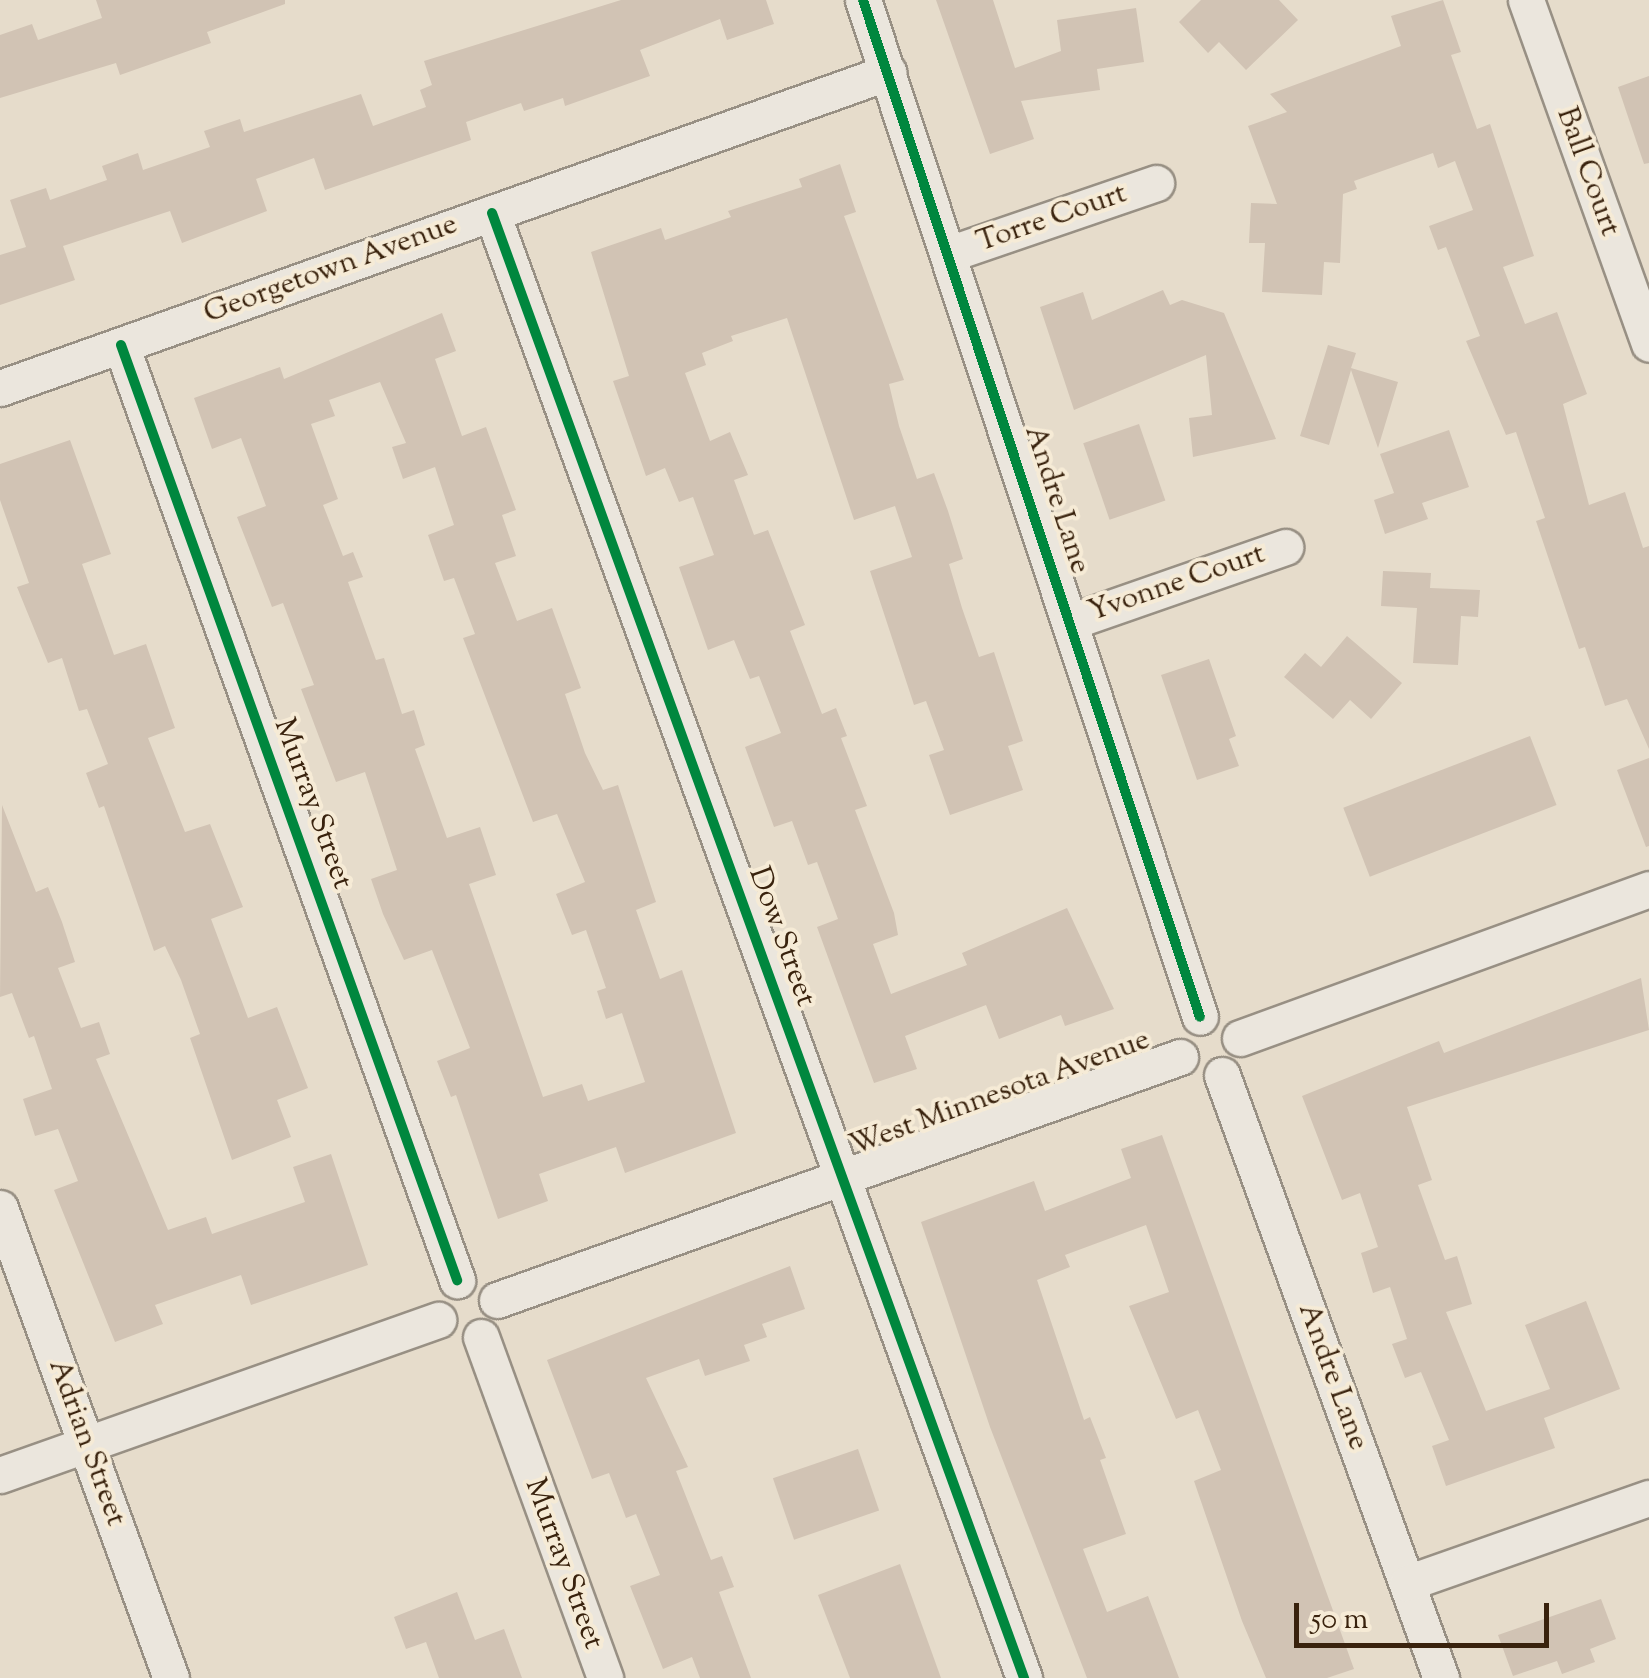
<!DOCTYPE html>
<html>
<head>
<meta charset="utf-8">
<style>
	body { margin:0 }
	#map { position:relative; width:1649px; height:1678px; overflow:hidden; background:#e6dccb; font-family:"Sorts Mill Goudy",serif }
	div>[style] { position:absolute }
	.building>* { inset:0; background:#d1c3b4; transform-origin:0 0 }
	.roads { filter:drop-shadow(2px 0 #989084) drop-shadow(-2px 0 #989084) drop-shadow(0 2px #989084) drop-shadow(0 -2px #989084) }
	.minor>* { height:35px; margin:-17.5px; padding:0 17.5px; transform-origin:17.5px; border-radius:17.5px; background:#ebe6dd }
	.cycleway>* { height:10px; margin:-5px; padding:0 5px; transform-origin:5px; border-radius:5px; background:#00873e }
	span { translate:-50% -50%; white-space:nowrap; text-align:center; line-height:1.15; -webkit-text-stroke:8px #f6ebd6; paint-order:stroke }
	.street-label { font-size:30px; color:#39220d }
	.scale { position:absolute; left:1294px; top:1603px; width:255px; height:45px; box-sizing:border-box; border:5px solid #39220d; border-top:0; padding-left:12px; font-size:30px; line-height:35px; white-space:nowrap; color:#39220d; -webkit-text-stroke:8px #f6ebd6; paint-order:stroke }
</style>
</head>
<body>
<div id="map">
	<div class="building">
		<i style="clip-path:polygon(96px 0,285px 0,285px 4px,207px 32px,211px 43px,120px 75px,116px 63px,0 98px,0 35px,32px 24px,38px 40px,102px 18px)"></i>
		<i style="clip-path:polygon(621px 0,766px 0,774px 24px,727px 40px,720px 19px,640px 50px,650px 76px,565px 106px,563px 98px,524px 111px,521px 103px,466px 122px,471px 140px,325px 190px,314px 158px,256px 179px,267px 211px,182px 243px,170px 211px,63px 246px,75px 280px,0 305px,0 255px,26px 247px,10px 200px,46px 188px,50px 200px,107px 180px,102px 166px,138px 153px,143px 170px,210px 147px,204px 131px,240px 119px,244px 132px,361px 94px,373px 126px,426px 107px,420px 90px,432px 85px,424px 61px)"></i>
		<i style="clip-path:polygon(936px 0,993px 0,1015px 68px,1061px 51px,1057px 20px,1136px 8px,1144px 62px,1097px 69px,1100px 90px,1021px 101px,1034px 139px,990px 154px)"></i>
		<i style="clip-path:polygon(1201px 0,1279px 0,1298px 20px,1246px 70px,1219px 42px,1208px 53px,1179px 22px)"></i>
		<i style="clip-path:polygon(1443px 0,1461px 52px,1451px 55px,1477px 129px,1490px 124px,1534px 256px,1503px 267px,1525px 324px,1557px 312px,1587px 394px,1563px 404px,1589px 505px,1625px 492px,1643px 548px,1649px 546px,1649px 749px,1627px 699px,1605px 706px,1585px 647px,1579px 649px,1536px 521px,1545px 518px,1516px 432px,1506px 435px,1466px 341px,1480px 336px,1446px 247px,1438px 250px,1429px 226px,1473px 210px,1455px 161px,1438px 168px,1433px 153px,1354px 181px,1357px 189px,1343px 194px,1340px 263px,1324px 262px,1322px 295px,1262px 292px,1265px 243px,1249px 243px,1251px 203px,1277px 204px,1248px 126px,1287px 112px,1270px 94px,1401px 46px,1391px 16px)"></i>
		<i style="clip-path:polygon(1649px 76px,1649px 163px,1644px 164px,1618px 87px)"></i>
		<i style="clip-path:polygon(840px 164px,856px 212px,844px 216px,904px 380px,889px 384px,899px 426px,917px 479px,934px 473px,948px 511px,963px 559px,949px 564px,962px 608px,979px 657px,994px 652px,1023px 741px,1008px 746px,1023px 790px,950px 815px,929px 755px,944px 750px,926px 701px,914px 705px,870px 571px,912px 557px,895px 506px,854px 520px,787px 318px,731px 336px,733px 341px,702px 353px,706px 365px,685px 373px,710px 441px,730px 432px,748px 475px,734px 480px,754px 535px,768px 530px,805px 625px,790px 631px,822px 714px,836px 708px,847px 736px,841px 738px,867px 806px,855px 810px,894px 913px,898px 935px,873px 944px,891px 994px,967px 965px,962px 953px,1067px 908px,1114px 1009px,1065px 1026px,1061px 1015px,999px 1039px,986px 1005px,905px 1036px,917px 1069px,874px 1083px,817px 927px,838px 919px,817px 862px,808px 865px,792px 821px,774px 827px,745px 747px,781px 733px,759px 676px,750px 679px,734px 640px,708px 650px,679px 567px,714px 555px,693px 497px,679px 502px,665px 468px,646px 476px,613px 381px,629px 376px,591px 252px,661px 228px,665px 240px,731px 217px,728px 211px,802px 187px,799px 179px)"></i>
		<i style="clip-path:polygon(1163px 290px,1170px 305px,1182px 300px,1224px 313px,1276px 439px,1193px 457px,1189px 418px,1212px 415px,1206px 355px,1074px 410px,1040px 307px,1083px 292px,1092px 320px)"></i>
		<i style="clip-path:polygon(evenodd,442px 313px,456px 351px,435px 359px,462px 436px,486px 427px,516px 510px,502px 515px,516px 556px,495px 563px,517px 621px,552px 608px,581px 688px,565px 694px,585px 753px,603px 790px,618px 785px,656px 902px,636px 910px,660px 979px,682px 970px,736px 1133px,625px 1173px,616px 1147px,539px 1174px,548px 1201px,498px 1219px,456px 1095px,451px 1097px,437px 1061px,470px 1048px,432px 950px,404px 960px,383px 914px,371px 879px,397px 870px,365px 772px,336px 782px,301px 689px,314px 685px,283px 603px,272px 607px,237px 517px,266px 506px,241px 438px,212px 449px,194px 398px,280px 367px,284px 379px,442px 313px,380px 382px,406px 443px,392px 447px,403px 479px,435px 467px,454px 525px,428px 535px,444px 581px,454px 578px,475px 634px,463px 638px,533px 822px,557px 814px,585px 882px,556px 894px,572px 935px,586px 930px,606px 988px,597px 991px,606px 1019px,622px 1013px,645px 1082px,588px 1101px,582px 1084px,543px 1097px,469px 884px,496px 875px,480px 827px,447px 838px,415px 749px,425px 745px,414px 710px,402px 714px,384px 658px,376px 660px,348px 582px,363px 577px,353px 552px,343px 556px,323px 505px,338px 499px,311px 424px,335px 416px,329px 400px,380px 382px)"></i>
		<i style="clip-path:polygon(1328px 345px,1356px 353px,1351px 368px,1398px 382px,1378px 448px,1351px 370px,1329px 445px,1300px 436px)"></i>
		<i style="left:1139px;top:424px;width:81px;height:59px;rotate:71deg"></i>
		<i style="clip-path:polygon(1449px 430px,1469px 487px,1422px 503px,1428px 519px,1385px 534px,1374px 500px,1394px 493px,1380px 454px)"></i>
		<i style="clip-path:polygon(70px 440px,111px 554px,82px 564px,114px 655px,146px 644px,175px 728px,148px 738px,185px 832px,210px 824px,243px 907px,211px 919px,248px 1018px,277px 1007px,308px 1088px,277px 1100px,291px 1137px,232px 1160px,190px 1038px,200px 1034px,181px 980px,165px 946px,154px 951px,104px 806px,99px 808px,86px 773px,108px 764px,87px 709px,79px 711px,62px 658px,48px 663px,17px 587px,29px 583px,0 500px,0 464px)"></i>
		<i style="clip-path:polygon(1383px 571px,1431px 573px,1430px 588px,1480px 590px,1478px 617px,1461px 616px,1458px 665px,1413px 663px,1417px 608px,1381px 606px)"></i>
		<i style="clip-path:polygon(1347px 636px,1402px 683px,1371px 719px,1350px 700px,1333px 719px,1284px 677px,1305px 653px,1321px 667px)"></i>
		<i style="clip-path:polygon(1209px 659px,1236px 736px,1229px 739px,1239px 766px,1197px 780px,1161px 675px)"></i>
		<i style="left:1530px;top:736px;width:74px;height:200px;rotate:69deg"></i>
		<i style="clip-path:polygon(1649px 758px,1649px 846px,1646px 847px,1617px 770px)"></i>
		<i style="clip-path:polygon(2px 805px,36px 892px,48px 887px,62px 922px,75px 962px,58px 968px,81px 1028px,99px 1022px,110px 1054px,96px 1059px,168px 1230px,206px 1217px,212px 1234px,305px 1202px,293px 1167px,331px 1154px,368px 1265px,251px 1305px,241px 1275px,155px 1305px,163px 1324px,115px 1342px,54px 1190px,78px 1181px,58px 1129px,35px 1136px,23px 1099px,52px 1089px,34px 1036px,29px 1038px,12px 993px,0 997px)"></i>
		<i style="clip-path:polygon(1641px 978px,1649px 1030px,1407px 1107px,1432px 1180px,1418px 1185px,1445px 1260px,1457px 1256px,1472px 1304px,1446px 1312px,1486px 1411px,1550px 1389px,1525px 1325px,1586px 1301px,1620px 1389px,1544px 1418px,1555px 1448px,1446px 1486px,1432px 1446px,1449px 1440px,1421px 1372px,1405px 1378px,1392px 1344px,1407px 1339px,1390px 1287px,1373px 1293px,1361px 1253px,1378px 1247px,1360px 1193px,1342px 1200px,1302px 1096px,1439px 1041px,1444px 1053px)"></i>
		<i style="clip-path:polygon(1162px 1135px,1354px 1669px,1327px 1678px,1266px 1678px,1242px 1621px,1194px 1481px,1221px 1470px,1198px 1410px,1176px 1419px,1129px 1306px,1169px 1292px,1146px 1225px,1065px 1255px,1070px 1267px,1037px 1280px,1084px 1420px,1090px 1417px,1106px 1458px,1100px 1460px,1126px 1534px,1083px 1549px,1107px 1612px,1148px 1596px,1179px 1678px,1087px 1678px,990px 1427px,921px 1222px,1034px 1181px,1045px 1211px,1131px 1178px,1121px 1149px)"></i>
		<i style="clip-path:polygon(790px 1266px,805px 1309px,762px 1324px,767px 1337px,744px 1345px,750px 1361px,705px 1376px,699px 1359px,646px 1378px,688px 1467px,676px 1471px,711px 1560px,722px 1556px,734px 1587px,719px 1592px,751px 1678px,700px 1678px,692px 1657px,663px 1669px,630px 1586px,660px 1575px,636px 1514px,626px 1518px,609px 1473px,592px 1479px,547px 1360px)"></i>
		<i style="left:858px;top:1449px;width:65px;height:90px;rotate:71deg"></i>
		<i style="clip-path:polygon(900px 1564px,941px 1678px,850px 1678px,818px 1595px)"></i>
		<i style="clip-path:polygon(457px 1592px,475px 1640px,504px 1629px,522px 1678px,439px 1678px,426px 1642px,406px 1649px,394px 1617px)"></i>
		<i style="clip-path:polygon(1601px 1599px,1616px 1639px,1590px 1649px,1595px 1662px,1562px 1674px,1557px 1661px,1513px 1676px,1498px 1635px)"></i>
	</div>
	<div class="roads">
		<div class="minor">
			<i style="left:863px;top:0;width:1071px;rotate:71.67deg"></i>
			<i style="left:1526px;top:0;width:365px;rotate:70.3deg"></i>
			<i style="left:492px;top:213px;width:1559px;rotate:70.04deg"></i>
			<i style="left:949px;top:254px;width:219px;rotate:-18.9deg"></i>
			<i style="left:121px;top:345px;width:994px;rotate:70.23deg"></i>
			<i style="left:0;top:388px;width:943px;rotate:-19.57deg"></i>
			<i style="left:1070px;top:622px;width:228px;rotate:-19.2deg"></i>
			<i style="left:1240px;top:1038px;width:435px;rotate:-20deg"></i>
			<i style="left:1222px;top:1075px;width:642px;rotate:70.04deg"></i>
			<i style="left:0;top:1208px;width:500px;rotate:70.01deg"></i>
			<i style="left:497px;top:1300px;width:725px;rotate:-19.58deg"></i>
			<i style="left:481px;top:1337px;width:363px;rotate:70deg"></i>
			<i style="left:0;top:1475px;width:465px;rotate:-19.5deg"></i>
			<i style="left:1407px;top:1583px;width:256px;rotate:-19.4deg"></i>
		</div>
	</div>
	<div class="cycleway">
		<i style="left:863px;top:0;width:1071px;rotate:71.67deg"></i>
		<i style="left:492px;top:213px;width:1559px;rotate:70.04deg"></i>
		<i style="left:121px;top:345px;width:994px;rotate:70.23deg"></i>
	</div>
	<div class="street-label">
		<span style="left:1587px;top:172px;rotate:70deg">Ball Court</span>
		<span style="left:1052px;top:219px;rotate:-19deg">Torre Court</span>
		<span style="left:331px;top:270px;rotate:-20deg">Georgetown Avenue</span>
		<span style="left:1056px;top:500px;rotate:72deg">Andre Lane</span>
		<span style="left:1177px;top:584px;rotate:-19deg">Yvonne Court</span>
		<span style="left:312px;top:804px;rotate:70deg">Murray Street</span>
		<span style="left:781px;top:937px;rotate:70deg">Dow Street</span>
		<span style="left:1000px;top:1094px;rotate:-20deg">West Minnesota Avenue</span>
		<span style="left:1332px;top:1377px;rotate:70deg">Andre Lane</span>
		<span style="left:86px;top:1443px;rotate:70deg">Adrian Street</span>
		<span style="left:563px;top:1564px;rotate:70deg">Murray Street</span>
	</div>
	<div class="scale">50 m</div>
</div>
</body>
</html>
